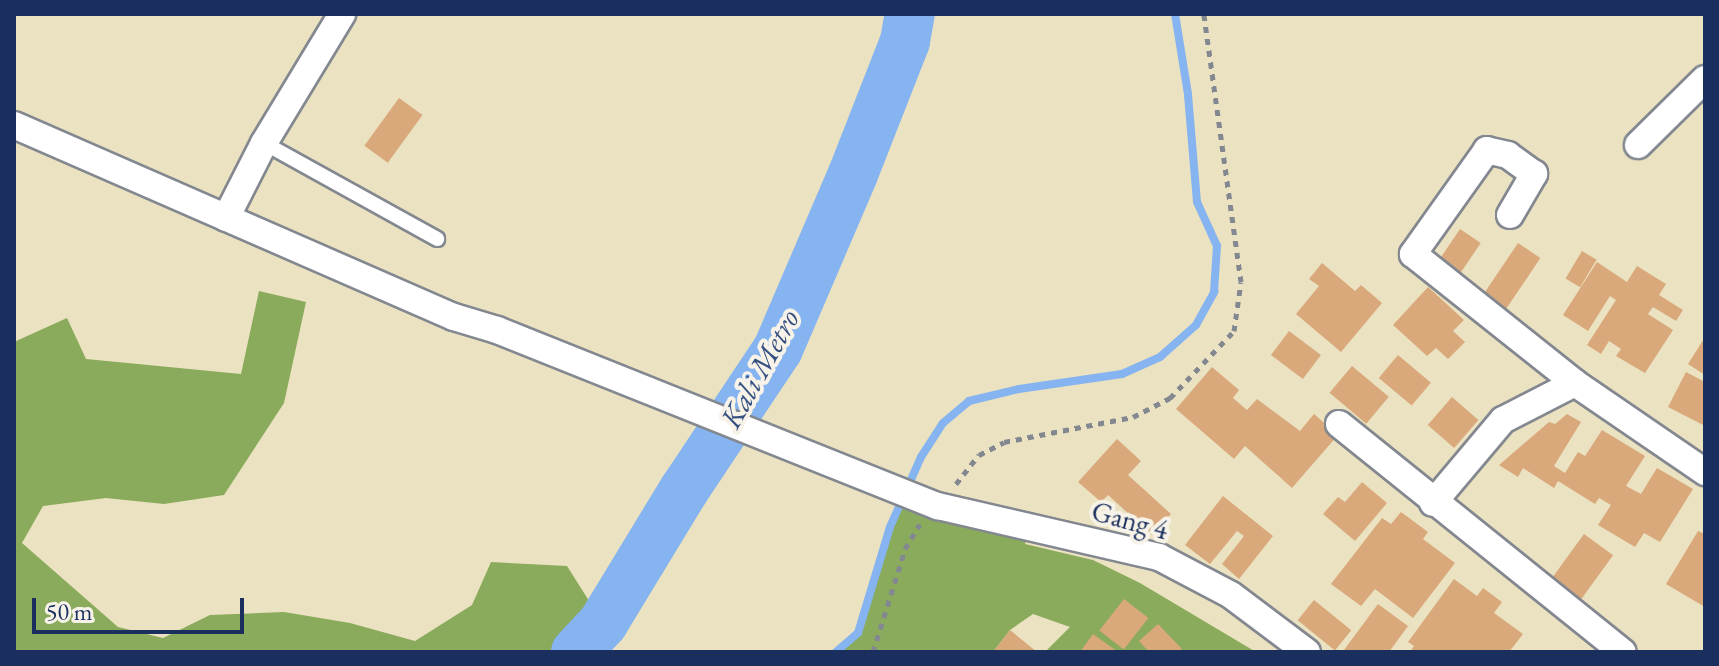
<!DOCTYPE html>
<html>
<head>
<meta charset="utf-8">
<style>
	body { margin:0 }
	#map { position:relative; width:1719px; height:666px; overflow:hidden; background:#ebe2c1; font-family:"EB Garamond",serif }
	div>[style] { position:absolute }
	.forest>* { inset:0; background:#8aaa5c }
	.stream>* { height:8px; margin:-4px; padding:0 4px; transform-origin:4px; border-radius:4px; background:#85b4f0 }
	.river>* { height:50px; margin:-25px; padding:0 25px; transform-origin:25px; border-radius:25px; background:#85b4f0 }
	.building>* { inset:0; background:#d9a97b; transform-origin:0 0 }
	.path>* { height:5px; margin-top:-2.5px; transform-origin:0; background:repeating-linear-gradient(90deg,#838890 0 6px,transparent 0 12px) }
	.roads { filter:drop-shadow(2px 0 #838890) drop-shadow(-2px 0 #838890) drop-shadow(0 2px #838890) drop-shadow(0 -2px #838890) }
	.service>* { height:14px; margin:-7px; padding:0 7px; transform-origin:7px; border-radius:7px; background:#fff }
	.minor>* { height:26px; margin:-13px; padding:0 13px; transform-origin:13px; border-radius:13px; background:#fff }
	span { translate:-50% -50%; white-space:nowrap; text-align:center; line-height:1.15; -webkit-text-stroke:8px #f7f3e8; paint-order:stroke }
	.street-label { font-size:28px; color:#1b2f5e }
	.water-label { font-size:30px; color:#365082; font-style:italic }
	.frame { position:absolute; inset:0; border:16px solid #1b2f5e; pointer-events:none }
	.scale { position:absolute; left:32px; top:598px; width:212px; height:36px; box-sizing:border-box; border:4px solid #1b2f5e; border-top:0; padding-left:10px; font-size:24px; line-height:28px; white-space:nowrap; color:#1b2f5e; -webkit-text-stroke:6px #f7f3e8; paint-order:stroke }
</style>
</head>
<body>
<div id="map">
	<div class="forest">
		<i style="clip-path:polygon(259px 291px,306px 302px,284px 403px,224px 495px,164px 504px,106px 498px,43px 506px,22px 543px,118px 627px,163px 638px,210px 615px,284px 612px,350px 623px,415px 641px,472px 605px,491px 562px,567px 566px,603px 623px,608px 652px,14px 652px,14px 342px,67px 318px,86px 359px,241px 374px)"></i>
		<i style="clip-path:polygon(906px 494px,1028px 535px,1025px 544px,1093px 560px,1140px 583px,1256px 652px,1045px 652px,1070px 627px,1033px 614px,1010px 630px,993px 652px,836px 652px,858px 633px,890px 527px)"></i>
	</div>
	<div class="stream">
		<i style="left:836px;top:652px;width:29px;rotate:-41deg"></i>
		<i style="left:858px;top:633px;width:111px;rotate:-73.2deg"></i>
		<i style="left:890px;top:527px;width:77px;rotate:-66.1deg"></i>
		<i style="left:921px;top:457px;width:40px;rotate:-57.1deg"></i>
		<i style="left:943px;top:423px;width:34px;rotate:-40deg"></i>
		<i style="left:969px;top:401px;width:51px;rotate:-13.5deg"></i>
		<i style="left:1019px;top:389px;width:104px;rotate:-8.3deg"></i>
		<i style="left:1122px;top:374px;width:42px;rotate:-24.1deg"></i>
		<i style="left:1160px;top:357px;width:48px;rotate:-41.6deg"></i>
		<i style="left:1196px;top:325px;width:38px;rotate:-61deg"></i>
		<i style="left:1214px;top:292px;width:46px;rotate:-86.3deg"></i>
		<i style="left:1217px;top:246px;width:48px;rotate:-114.4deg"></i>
		<i style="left:1197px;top:202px;width:108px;rotate:-94.8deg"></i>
		<i style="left:1188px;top:94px;width:81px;rotate:-99.2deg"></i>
	</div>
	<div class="river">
		<i style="left:576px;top:652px;width:40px;rotate:-47deg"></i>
		<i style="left:603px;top:623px;width:156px;rotate:-58.7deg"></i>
		<i style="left:684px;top:490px;width:169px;rotate:-56.3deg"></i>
		<i style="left:778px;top:349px;width:190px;rotate:-66.8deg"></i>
		<i style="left:853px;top:174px;width:143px;rotate:-68.6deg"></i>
		<i style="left:905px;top:41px;width:27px;rotate:-80deg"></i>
	</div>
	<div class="building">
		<i style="left:399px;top:98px;width:29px;height:59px;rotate:36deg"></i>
		<i style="left:1460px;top:229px;width:25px;height:39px;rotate:34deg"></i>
		<i style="left:1518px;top:243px;width:27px;height:62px;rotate:34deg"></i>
		<i style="left:1582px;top:251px;width:17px;height:32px;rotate:31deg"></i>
		<i style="clip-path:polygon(1597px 262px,1627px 282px,1637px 266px,1666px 284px,1659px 295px,1683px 310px,1676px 321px,1653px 307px,1648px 314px,1673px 330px,1645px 373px,1616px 356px,1621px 349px,1609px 341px,1601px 354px,1587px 345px,1616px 300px,1610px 296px,1588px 331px,1563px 315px)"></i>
		<i style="clip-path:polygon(1322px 263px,1355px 291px,1361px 285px,1382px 303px,1341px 352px,1296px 314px,1319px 286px,1309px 279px)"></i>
		<i style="clip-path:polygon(1428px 287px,1464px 320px,1453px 331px,1465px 342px,1448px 359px,1436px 348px,1427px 356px,1393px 325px)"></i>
		<i style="left:1289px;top:331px;width:40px;height:30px;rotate:37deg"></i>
		<i style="clip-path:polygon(1705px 337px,1705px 375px,1688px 364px)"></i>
		<i style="left:1398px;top:355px;width:43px;height:30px;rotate:40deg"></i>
		<i style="left:1352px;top:366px;width:48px;height:35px;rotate:40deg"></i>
		<i style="clip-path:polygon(1212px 367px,1239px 390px,1233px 398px,1247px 410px,1257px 399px,1300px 431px,1314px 414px,1338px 435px,1292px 488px,1245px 446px,1234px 459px,1176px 409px)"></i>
		<i style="clip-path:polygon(1686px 372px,1705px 382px,1705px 426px,1668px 407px)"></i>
		<i style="left:1452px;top:397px;width:35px;height:37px;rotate:41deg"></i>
		<i style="clip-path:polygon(1567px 414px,1581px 422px,1554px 466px,1565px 473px,1578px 452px,1585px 456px,1602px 430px,1645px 456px,1626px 486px,1641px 494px,1657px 468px,1693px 489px,1660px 542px,1644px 533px,1635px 547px,1598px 525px,1611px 505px,1599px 498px,1595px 504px,1558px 481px,1554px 488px,1523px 468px,1518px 477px,1499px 465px,1549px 422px,1555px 424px)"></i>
		<i style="clip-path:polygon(1117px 439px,1141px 461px,1128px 475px,1171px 514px,1152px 535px,1108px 495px,1101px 502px,1078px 482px)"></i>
		<i style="clip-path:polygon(1362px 482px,1387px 503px,1355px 541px,1323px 514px,1338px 497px,1345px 502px)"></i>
		<i style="clip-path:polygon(1223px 496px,1273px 536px,1239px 579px,1222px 564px,1244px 536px,1237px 531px,1210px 564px,1185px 545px)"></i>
		<i style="clip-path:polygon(1401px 512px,1428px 532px,1423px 539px,1455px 563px,1413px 618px,1375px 589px,1361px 606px,1331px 584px,1382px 518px,1391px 524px)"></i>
		<i style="clip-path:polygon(1698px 531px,1705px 534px,1705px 607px,1666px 584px)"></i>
		<i style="left:1584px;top:534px;width:36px;height:55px;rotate:36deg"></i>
		<i style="clip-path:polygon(1454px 579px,1477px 596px,1483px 588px,1502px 602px,1494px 613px,1523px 634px,1509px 652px,1410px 652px,1414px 646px,1408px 642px)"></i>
		<i style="left:1124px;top:599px;width:31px;height:40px;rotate:38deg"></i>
		<i style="left:1314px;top:600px;width:48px;height:26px;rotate:39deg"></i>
		<i style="clip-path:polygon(1378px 604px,1408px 626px,1389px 652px,1346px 652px,1344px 650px)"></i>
		<i style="clip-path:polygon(1158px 624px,1182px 649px,1178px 652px,1149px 652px,1139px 641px)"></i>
		<i style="clip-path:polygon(1010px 630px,1037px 652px,993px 652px)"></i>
		<i style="clip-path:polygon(1093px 634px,1118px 652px,1080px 652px)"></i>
	</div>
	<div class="path">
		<i style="left:956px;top:484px;width:37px;rotate:-52deg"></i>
		<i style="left:979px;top:455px;width:28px;rotate:-27deg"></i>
		<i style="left:1004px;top:442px;width:131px;rotate:-11deg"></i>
		<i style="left:1133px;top:417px;width:42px;rotate:-27.2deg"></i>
		<i style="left:1170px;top:398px;width:93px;rotate:-46.3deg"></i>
		<i style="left:1234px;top:331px;width:49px;rotate:-81.9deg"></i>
		<i style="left:1241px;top:282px;width:271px;rotate:-97.9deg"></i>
		<i style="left:873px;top:652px;width:108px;rotate:-72.7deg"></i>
		<i style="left:905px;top:549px;width:29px;rotate:-59deg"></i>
	</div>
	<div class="roads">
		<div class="service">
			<i style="left:264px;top:143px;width:198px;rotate:29deg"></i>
		</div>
		<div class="minor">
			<i style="left:14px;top:125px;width:480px;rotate:23.6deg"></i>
			<i style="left:454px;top:317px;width:45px;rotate:16.8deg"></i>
			<i style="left:497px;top:330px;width:475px;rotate:21.8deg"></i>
			<i style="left:938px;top:506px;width:227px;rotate:13deg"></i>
			<i style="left:1159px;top:557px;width:81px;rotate:27.8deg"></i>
			<i style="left:1231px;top:595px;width:95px;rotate:36.9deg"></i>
			<i style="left:1638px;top:145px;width:94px;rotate:-44.6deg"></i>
			<i style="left:1510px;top:215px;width:48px;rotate:-59.7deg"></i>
			<i style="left:1534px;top:174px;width:32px;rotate:-144deg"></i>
			<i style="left:1508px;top:155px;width:22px;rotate:-167deg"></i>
			<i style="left:1487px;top:150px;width:128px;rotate:125.4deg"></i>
			<i style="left:1413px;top:254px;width:207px;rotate:38.5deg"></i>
			<i style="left:1575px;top:383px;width:158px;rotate:34.4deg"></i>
			<i style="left:226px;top:218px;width:84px;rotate:-63.1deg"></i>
			<i style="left:264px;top:143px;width:151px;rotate:-58.8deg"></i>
			<i style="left:1339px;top:424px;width:364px;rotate:38.8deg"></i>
			<i style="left:1433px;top:503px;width:109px;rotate:-49.9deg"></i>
			<i style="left:1503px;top:420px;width:81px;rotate:-27.2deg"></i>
		</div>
	</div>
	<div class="street-label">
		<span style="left:1130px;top:520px;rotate:15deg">Gang 4</span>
	</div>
	<div class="water-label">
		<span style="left:760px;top:369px;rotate:-61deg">Kali Metro</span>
	</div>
	<div class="frame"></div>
	<div class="scale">50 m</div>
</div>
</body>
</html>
